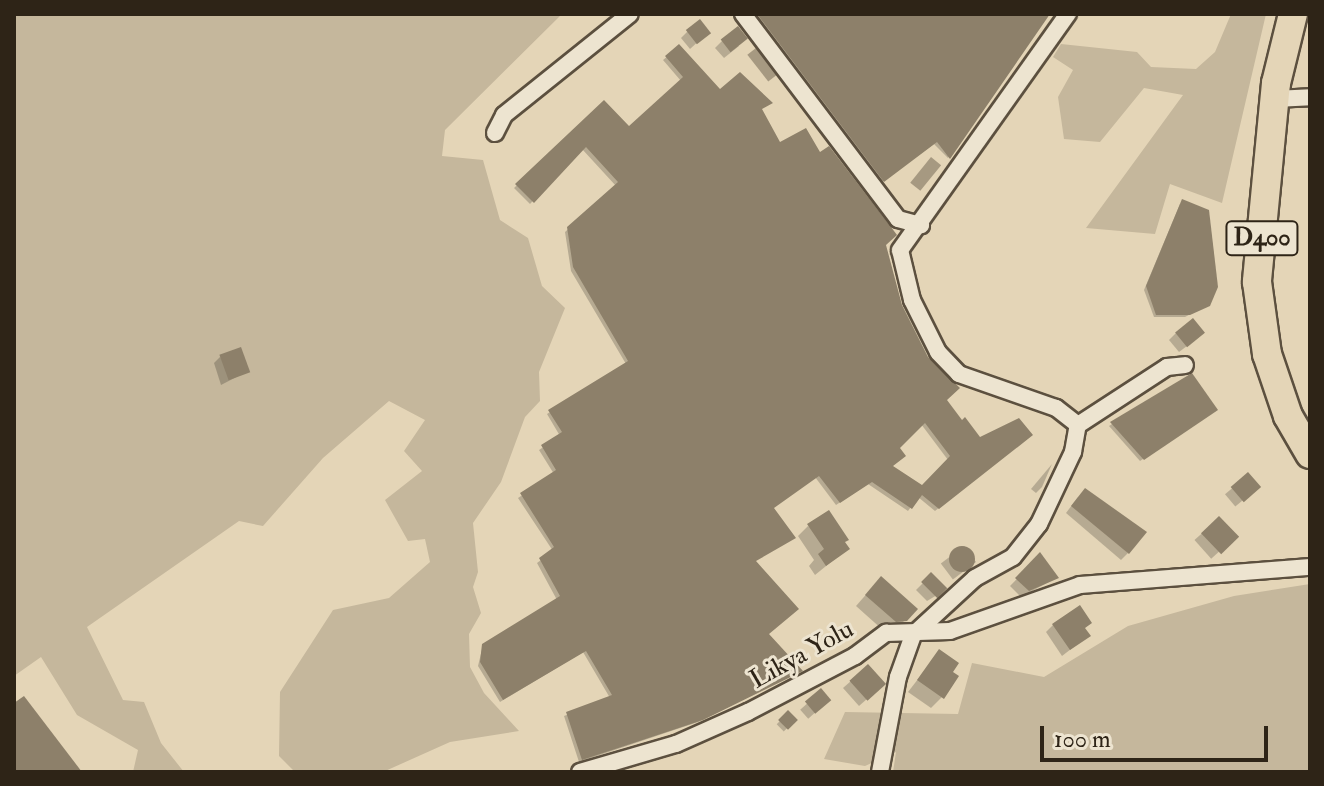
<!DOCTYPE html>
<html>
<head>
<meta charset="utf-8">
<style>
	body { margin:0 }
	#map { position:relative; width:1324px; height:786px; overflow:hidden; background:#e4d5b7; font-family:"IM FELL Double Pica",serif }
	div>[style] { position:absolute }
	.green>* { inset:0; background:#c5b79c }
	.water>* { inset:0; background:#a69981; transform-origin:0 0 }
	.shadow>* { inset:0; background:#0003; transform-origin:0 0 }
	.building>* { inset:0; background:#8d806a; transform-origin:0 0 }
	.round { border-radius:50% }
	.roads { filter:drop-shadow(2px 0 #5c503f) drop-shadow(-2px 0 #5c503f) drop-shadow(0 2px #5c503f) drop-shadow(0 -2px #5c503f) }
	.minor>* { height:16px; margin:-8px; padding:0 8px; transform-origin:8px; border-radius:8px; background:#ede4d0 }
	.trunk>* { height:28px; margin:-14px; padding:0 14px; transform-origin:14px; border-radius:14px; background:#e4d5b7 }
	span { translate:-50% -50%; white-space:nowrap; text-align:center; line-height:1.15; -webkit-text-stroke:6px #ede4d0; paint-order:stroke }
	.shield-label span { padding:2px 6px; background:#ede4d0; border:2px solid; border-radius:6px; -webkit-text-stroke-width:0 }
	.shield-label { font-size:24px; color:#2e2417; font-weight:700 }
	.street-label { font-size:26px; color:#2e2417 }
	.frame { position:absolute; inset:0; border:16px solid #2e2417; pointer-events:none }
	.scale { position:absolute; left:1040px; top:726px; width:228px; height:36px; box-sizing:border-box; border:4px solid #2e2417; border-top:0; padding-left:10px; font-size:24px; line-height:28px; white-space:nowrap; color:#2e2417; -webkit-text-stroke:6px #ede4d0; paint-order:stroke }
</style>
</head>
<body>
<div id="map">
	<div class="green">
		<i style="clip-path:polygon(14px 14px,562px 14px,445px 130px,442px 156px,483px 160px,500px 220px,528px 238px,542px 286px,565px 308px,539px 372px,540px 401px,525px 417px,501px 482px,473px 523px,478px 572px,473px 587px,481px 613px,469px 634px,470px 667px,484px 693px,519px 731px,450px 742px,383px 772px,295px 772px,279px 756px,280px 692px,333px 610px,389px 598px,430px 562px,425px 539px,408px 541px,385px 500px,422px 471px,404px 451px,425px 420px,389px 401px,323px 458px,263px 526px,239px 521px,87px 627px,123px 700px,144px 702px,161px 743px,184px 772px,133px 772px,138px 750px,77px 715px,41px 657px,14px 676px)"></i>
		<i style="clip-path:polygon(1231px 14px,1266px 14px,1222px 203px,1170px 184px,1155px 234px,1086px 228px,1183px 95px,1144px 88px,1100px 142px,1064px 139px,1058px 97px,1073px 70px,1053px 57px,1061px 44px,1137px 52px,1151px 67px,1196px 69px,1215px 52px)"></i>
		<i style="clip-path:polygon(1310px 584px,1310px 772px,893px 772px,896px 752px,865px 766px,824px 759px,845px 712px,958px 714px,972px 663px,1044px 677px,1128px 626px,1234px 596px)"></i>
	</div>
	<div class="water">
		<i style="left:756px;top:48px;width:34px;height:11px;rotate:52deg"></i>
		<i style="left:931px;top:157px;width:13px;height:33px;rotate:39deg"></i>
	</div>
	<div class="shadow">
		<i style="clip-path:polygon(752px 14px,1048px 14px,948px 158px,934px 144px,880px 183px)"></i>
		<i style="clip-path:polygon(688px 31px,701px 39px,690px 49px,681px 38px)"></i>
		<i style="clip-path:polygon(722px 41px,739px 46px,724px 58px,715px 48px)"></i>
		<i style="clip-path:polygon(evenodd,679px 47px,720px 92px,761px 110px,779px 145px,819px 154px,884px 245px,900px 304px,945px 400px,961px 422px,980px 440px,1028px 437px,935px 511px,918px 497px,908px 511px,868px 484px,836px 505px,815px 477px,772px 508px,754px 562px,767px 634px,797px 673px,698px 722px,579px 762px,564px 716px,610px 698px,583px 652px,500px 702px,478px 666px,483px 645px,557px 600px,537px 563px,553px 551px,518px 498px,554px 474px,539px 450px,560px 436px,547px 414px,626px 364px,571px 271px,565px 232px,616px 186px,582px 149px,530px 204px,514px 188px,604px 103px,629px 129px,681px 81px,663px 60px,679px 47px,921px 424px,948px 460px,922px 488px,890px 467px,897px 448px,921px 424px)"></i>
		<i style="clip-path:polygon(1180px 204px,1208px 305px,1185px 317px,1154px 317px,1144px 290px)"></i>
		<i style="clip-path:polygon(1176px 333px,1195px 340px,1179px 352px,1169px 340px)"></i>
		<i style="clip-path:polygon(220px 357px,248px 371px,221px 385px,214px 363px)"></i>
		<i style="clip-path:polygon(1212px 413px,1140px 461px,1109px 426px,1112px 424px)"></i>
		<i style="clip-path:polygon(1052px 464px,1042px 487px,1036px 493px,1031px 489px)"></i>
		<i style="left:1248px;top:475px;width:16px;height:30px;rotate:50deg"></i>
		<i style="clip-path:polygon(1078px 497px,1128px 553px,1121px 560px,1066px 513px)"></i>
		<i style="left:1219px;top:518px;width:25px;height:33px;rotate:48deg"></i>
		<i style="clip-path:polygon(808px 526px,847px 549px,815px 575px,809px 566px,814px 560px,798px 536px)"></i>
		<i style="left:964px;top:546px;width:20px;height:29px;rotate:53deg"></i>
		<i style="clip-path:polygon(1040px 555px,1056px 578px,1021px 597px,1010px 586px)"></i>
		<i style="clip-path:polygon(931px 575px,937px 595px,927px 601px,916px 590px)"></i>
		<i style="clip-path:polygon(870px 590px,905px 620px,894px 631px,884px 631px,856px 606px)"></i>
		<i style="clip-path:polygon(1053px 625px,1084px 629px,1088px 636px,1062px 656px,1046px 632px)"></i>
		<i style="clip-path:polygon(939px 652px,950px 673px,942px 697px,931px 708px,908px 692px)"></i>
		<i style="clip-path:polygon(868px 666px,876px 691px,859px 706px,843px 688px)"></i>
		<i style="left:821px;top:691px;width:12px;height:28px;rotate:48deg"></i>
		<i style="left:788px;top:713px;width:10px;height:16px;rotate:45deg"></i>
	</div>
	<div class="building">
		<i style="clip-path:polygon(757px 14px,1050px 14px,950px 159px,937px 142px,884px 182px)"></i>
		<i style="left:700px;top:19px;width:18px;height:18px;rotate:52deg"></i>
		<i style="left:738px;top:26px;width:16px;height:22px;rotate:52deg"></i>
		<i style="clip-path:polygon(evenodd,679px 44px,720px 89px,740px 72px,773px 103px,762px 109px,780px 142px,806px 128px,820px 152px,829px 146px,891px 227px,897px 235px,886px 245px,902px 305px,928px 357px,960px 388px,947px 400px,962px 420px,965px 417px,980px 437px,1019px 418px,1033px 435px,939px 509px,922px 495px,912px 509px,872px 482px,840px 503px,819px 476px,774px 508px,796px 538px,756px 561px,799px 609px,769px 634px,803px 671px,703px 720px,582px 760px,566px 712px,612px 695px,586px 651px,503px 700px,480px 662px,482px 644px,560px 596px,539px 558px,554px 547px,520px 493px,556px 470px,541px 445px,562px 432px,548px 410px,628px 361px,573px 267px,567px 227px,618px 182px,586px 147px,534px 203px,515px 184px,604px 100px,629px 126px,683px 77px,665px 56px,679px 44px,925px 423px,950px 456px,922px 485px,893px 466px,906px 456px,900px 448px,925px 423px)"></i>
		<i style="clip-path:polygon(1182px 199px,1209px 210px,1218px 287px,1210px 306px,1190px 315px,1156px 315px,1146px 286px)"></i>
		<i style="left:1193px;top:318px;width:19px;height:23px;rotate:51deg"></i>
		<i style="left:241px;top:347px;width:27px;height:23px;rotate:70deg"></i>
		<i style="clip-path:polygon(1192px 373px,1218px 410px,1144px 460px,1110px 422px)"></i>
		<i style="left:1248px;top:472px;width:20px;height:23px;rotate:49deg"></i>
		<i style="clip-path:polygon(1085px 488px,1147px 532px,1129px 554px,1071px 506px)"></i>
		<i style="clip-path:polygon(829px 510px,849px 540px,845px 542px,850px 549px,826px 566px,818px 554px,824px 549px,807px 524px)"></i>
		<i style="left:1219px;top:516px;width:29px;height:25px;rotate:46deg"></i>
		<i class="round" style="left:949px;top:546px;width:26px;height:26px"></i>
		<i style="clip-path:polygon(1040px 552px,1059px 578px,1029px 591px,1015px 578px)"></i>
		<i style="left:931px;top:572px;width:23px;height:14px;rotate:45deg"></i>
		<i style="clip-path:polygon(881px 576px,918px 609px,907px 621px,896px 622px,865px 595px)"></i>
		<i style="clip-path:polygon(1080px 605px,1092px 623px,1085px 628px,1091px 636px,1070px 650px,1052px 624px)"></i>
		<i style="clip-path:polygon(939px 649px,959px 663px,953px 672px,959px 676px,944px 699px,917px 680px)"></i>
		<i style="left:868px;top:664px;width:27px;height:25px;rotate:48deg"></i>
		<i style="left:821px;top:688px;width:16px;height:21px;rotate:50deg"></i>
		<i style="clip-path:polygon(24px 696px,82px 772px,14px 772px,14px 703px)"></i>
		<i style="left:788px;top:710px;width:14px;height:14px;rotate:45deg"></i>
	</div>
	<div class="roads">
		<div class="minor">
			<i style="left:743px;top:14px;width:257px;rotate:52.9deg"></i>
			<i style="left:898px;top:219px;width:24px;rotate:15deg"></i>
			<i style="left:1275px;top:99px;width:35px;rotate:-3deg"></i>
			<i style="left:495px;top:133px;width:20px;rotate:-63deg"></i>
			<i style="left:504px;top:115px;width:161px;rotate:-38.7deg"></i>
			<i style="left:1078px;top:425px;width:106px;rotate:-33.1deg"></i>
			<i style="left:1167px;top:367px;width:18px;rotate:-6deg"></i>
			<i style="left:580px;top:772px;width:100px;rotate:-16.3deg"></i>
			<i style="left:676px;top:744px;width:79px;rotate:-24deg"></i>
			<i style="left:748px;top:712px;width:121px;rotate:-27.6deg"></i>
			<i style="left:855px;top:656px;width:39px;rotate:-37deg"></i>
			<i style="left:886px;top:633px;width:64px;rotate:-1.8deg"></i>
			<i style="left:950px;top:631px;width:138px;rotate:-19.5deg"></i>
			<i style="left:1080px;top:585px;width:231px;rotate:-4.5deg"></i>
			<i style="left:880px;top:772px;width:97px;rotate:-79.3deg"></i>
			<i style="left:898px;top:677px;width:45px;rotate:-70.3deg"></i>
			<i style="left:913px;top:635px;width:84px;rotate:-42.6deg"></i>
			<i style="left:975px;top:578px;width:43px;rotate:-28.9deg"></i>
			<i style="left:1013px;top:557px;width:42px;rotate:-51.8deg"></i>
			<i style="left:1039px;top:524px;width:80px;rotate:-64.7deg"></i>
			<i style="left:1073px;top:452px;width:27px;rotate:-80deg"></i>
			<i style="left:1078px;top:425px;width:28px;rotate:-142deg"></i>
			<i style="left:1056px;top:408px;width:103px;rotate:-160.7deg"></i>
			<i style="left:959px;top:374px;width:30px;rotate:-134deg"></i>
			<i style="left:938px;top:352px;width:58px;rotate:-116.6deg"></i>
			<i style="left:912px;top:300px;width:51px;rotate:-103.5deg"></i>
			<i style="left:900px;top:250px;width:290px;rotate:-54.6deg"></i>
		</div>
		<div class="trunk">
			<i style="left:1293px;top:14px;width:71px;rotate:103.8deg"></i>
			<i style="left:1276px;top:83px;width:200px;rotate:95.5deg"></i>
			<i style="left:1257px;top:282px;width:73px;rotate:82.1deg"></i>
			<i style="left:1267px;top:354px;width:65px;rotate:71.3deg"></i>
			<i style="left:1288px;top:416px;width:44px;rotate:59.9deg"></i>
		</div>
	</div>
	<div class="shield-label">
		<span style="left:1262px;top:238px">D400</span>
	</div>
	<div class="street-label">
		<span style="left:802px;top:655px;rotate:-29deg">Likya Yolu</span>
	</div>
	<div class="frame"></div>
	<div class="scale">100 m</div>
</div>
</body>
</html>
